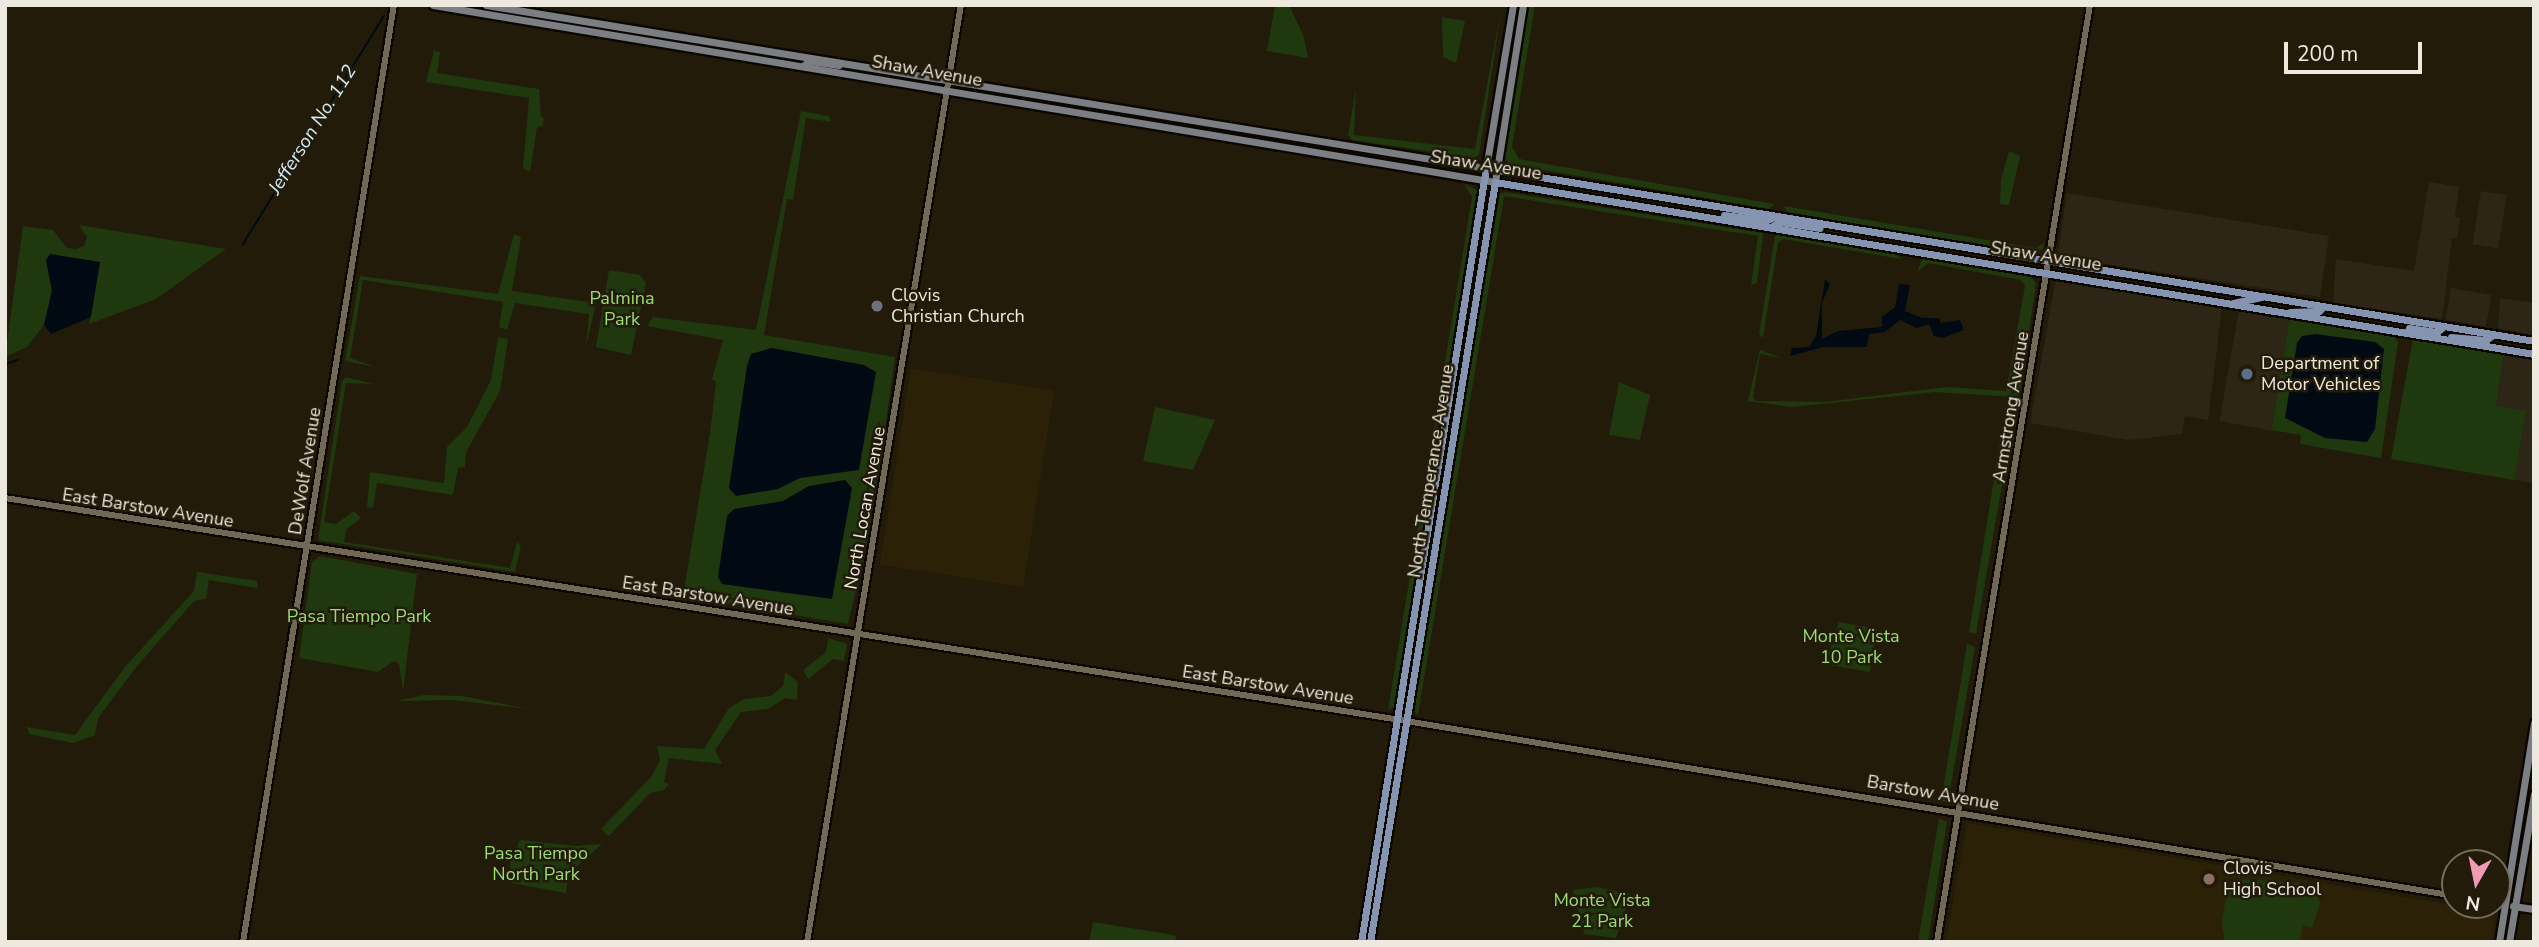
<!DOCTYPE html>
<html>
<head>
<meta charset="utf-8">
<style>
	body { margin:0 }
	#map { position:relative; width:2539px; height:947px; overflow:hidden; background:#221b09; font-family:"Nunito Sans",sans-serif }
	div>[style] { position:absolute }
	.commercial>* { inset:0; background:#2d2616; transform-origin:0 0 }
	.built>* { inset:0; background:#2a2107; transform-origin:0 0 }
	.green>* { inset:0; background:#1f380e }
	.water>* { inset:0; background:#010a12 }
	.stream>* { height:2px; margin:-1px; padding:0 1px; transform-origin:1px; border-radius:1px; background:#010a12 }
	.roads { filter:drop-shadow(2px 0 #0b0600) drop-shadow(-2px 0 #0b0600) drop-shadow(0 2px #0b0600) drop-shadow(0 -2px #0b0600) }
	.tertiary>* { height:6px; margin:-3px; padding:0 3px; transform-origin:3px; border-radius:3px; background:#716955 }
	.secondary>* { height:7px; margin:-3.5px; padding:0 3.5px; transform-origin:3.5px; border-radius:3.5px; background:#7b7e82 }
	.primary>* { height:7px; margin:-3.5px; padding:0 3.5px; transform-origin:3.5px; border-radius:3.5px; background:#8594b0 }
	.dots>* { width:19px; height:19px; translate:-50% -50%; box-sizing:border-box; border:4px solid #221b09; border-radius:50% }
	span { translate:-50% -50%; white-space:nowrap; text-align:center; line-height:1.15; -webkit-text-stroke:5px #221b09; paint-order:stroke }
	.street-label { font-size:18px; color:#ede9de }
	.poi-label { font-size:18px; color:#ede9de }
	.left { translate:0 -50%; text-align:left }
	.park-label { font-size:18px; color:#9add70 }
	.water-label { font-size:19px; color:#d0e9f6; font-style:italic }
	.frame { position:absolute; inset:0; border:7px solid #ede9de; pointer-events:none }
	.north { position:absolute; left:2441px; top:849px; width:70px; height:70px; box-sizing:border-box; background:#221b09; border:2px solid #736d5e; border-radius:50%; rotate:189deg; font-size:19px; font-weight:700; line-height:28px; text-align:center; color:#ede9de }
	.north::after { content:''; display:block; margin:auto; width:24px; height:32px; background:#f09ab5; clip-path:polygon(50% 0,100% 100%,50% 72%,0 100%) }
	.scale { position:absolute; left:2284px; top:42px; width:138px; height:32px; box-sizing:border-box; border:4px solid #ede9de; border-top:0; padding-left:9px; font-size:21px; line-height:24px; white-space:nowrap; color:#ede9de; -webkit-text-stroke:5px #221b09; paint-order:stroke }
</style>
</head>
<body>
<div id="map">
	<div class="commercial">
		<i style="clip-path:polygon(2429px 182px,2459px 187px,2455px 216px,2460px 218px,2457px 238px,2452px 238px,2442px 319px,2333px 303px,2336px 259px,2414px 271px)"></i>
		<i style="left:2481px;top:191px;width:26px;height:54px;rotate:9deg"></i>
		<i style="clip-path:polygon(2067px 193px,2329px 236px,2320px 297px,2061px 257px,2058px 252px)"></i>
		<i style="clip-path:polygon(2059px 280px,2222px 307px,2208px 420px,2185px 416px,2182px 434px,2128px 440px,2030px 423px,2055px 284px)"></i>
		<i style="left:2451px;top:288px;width:41px;height:32px;rotate:10deg"></i>
		<i style="clip-path:polygon(2500px 298px,2534px 303px,2534px 335px,2498px 328px)"></i>
		<i style="left:2239px;top:310px;width:52px;height:113px;rotate:10deg"></i>
		<i style="clip-path:polygon(2504px 353px,2534px 358px,2534px 483px,2514px 480px,2516px 468px,2496px 406px)"></i>
	</div>
	<div class="built">
		<i style="left:911px;top:368px;width:145px;height:199px;rotate:9deg"></i>
		<i style="clip-path:polygon(1967px 823px,2495px 912px,2492px 942px,1946px 942px)"></i>
	</div>
	<div class="green">
		<i style="clip-path:polygon(1275px 5px,1289px 5px,1304px 37px,1308px 58px,1267px 51px)"></i>
		<i style="clip-path:polygon(1502px 5px,1479px 155px,1474px 158px,1352px 140px,1348px 135px,1356px 88px,1354px 135px,1475px 149px)"></i>
		<i style="clip-path:polygon(1529px 5px,1535px 5px,1512px 147px,1519px 159px,1774px 204px,1769px 209px,1509px 164px,1504px 156px)"></i>
		<i style="clip-path:polygon(1442px 17px,1465px 21px,1456px 63px,1443px 57px)"></i>
		<i style="clip-path:polygon(434px 51px,440px 52px,437px 73px,539px 89px,541px 117px,544px 118px,543px 126px,537px 127px,530px 172px,523px 168px,529px 98px,426px 82px)"></i>
		<i style="clip-path:polygon(801px 111px,829px 116px,831px 122px,806px 118px,793px 200px,787px 199px,764px 335px,895px 357px,873px 516px,848px 624px,683px 596px,710px 433px,716px 382px,712px 379px,723px 340px,647px 326px,653px 317px,756px 330px)"></i>
		<i style="clip-path:polygon(2009px 151px,2020px 156px,2009px 205px,2000px 204px,2001px 179px)"></i>
		<i style="clip-path:polygon(1464px 184px,1477px 190px,1394px 707px,1388px 710px,1472px 197px)"></i>
		<i style="clip-path:polygon(1505px 192px,1763px 233px,1757px 283px,1751px 285px,1758px 236px,1504px 196px,1418px 715px,1414px 711px,1456px 450px,1500px 194px)"></i>
		<i style="clip-path:polygon(1784px 206px,2036px 248px,2044px 243px,2043px 249px,2034px 254px,1787px 212px)"></i>
		<i style="clip-path:polygon(79px 225px,226px 249px,156px 299px,89px 324px,100px 262px,46px 260px,52px 290px,44px 325px,27px 347px,5px 357px,23px 226px,53px 230px,67px 248px,76px 249px,84px 246px,87px 237px)"></i>
		<i style="clip-path:polygon(1781px 233px,1895px 252px,1901px 259px,1783px 239px,1778px 243px,1763px 338px,1759px 334px,1775px 236px)"></i>
		<i style="clip-path:polygon(514px 234px,521px 237px,512px 291px,596px 303px,586px 347px,589px 314px,515px 303px,507px 330px,499px 327px,503px 302px,363px 280px,350px 358px,376px 367px,345px 361px,360px 276px,498px 294px)"></i>
		<i style="clip-path:polygon(1923px 257px,2031px 277px,2036px 283px,2020px 393px,2015px 397px,1935px 392px,1792px 407px,1748px 401px,1760px 350px,1781px 358px,1760px 354px,1753px 397px,1756px 401px,1825px 402px,1946px 387px,2006px 391px,2025px 286px,2021px 280px,1928px 263px,1917px 272px)"></i>
		<i style="clip-path:polygon(609px 270px,640px 275px,646px 283px,631px 355px,596px 347px)"></i>
		<i style="clip-path:polygon(2290px 318px,2393px 335px,2398px 342px,2381px 458px,2300px 444px,2301px 435px,2271px 430px)"></i>
		<i style="clip-path:polygon(498px 337px,508px 339px,500px 391px,466px 452px,465px 467px,458px 468px,453px 495px,377px 483px,373px 508px,367px 507px,370px 472px,444px 483px,447px 447px,467px 427px,491px 380px)"></i>
		<i style="clip-path:polygon(2413px 338px,2504px 353px,2496px 406px,2526px 411px,2514px 480px,2391px 459px)"></i>
		<i style="clip-path:polygon(346px 377px,374px 384px,346px 383px,324px 522px,336px 524px,354px 511px,361px 518px,346px 530px,344px 542px,510px 568px,517px 542px,521px 546px,515px 572px,318px 540px,342px 381px)"></i>
		<i style="clip-path:polygon(1619px 382px,1650px 395px,1640px 440px,1609px 435px)"></i>
		<i style="clip-path:polygon(2006px 406px,2015px 411px,1976px 634px,1969px 632px)"></i>
		<i style="clip-path:polygon(1155px 407px,1215px 420px,1193px 470px,1143px 461px)"></i>
		<i style="clip-path:polygon(320px 556px,417px 574px,403px 692px,399px 664px,394px 661px,378px 672px,299px 658px,312px 562px)"></i>
		<i style="clip-path:polygon(197px 572px,257px 581px,258px 588px,209px 580px,206px 599px,194px 601px,137px 666px,98px 718px,95px 735px,73px 743px,29px 734px,27px 727px,75px 735px,125px 667px,194px 591px)"></i>
		<i style="clip-path:polygon(1839px 622px,1877px 629px,1870px 672px,1825px 664px)"></i>
		<i style="clip-path:polygon(828px 638px,847px 644px,844px 661px,833px 659px,808px 679px,803px 670px,826px 652px)"></i>
		<i style="clip-path:polygon(1967px 644px,1975px 647px,1948px 802px,1941px 801px)"></i>
		<i style="clip-path:polygon(785px 672px,798px 682px,797px 700px,785px 698px,768px 709px,741px 712px,715px 750px,722px 764px,669px 758px,664px 782px,669px 784px,664px 790px,650px 793px,609px 836px,601px 829px,651px 777px,660px 760px,657px 746px,704px 749px,729px 708px,744px 699px,771px 696px,783px 686px)"></i>
		<i style="clip-path:polygon(424px 695px,462px 696px,529px 709px,452px 700px,397px 701px)"></i>
		<i style="clip-path:polygon(1939px 818px,1947px 822px,1928px 942px,1918px 942px)"></i>
		<i style="clip-path:polygon(520px 840px,576px 846px,602px 844px,569px 873px,566px 893px,511px 883px,510px 862px)"></i>
		<i style="clip-path:polygon(2242px 879px,2300px 883px,2315px 890px,2320px 903px,2312px 928px,2303px 925px,2299px 942px,2225px 942px,2222px 923px,2225px 902px,2234px 882px)"></i>
		<i style="clip-path:polygon(1596px 887px,1631px 894px,1616px 938px,1584px 934px,1573px 890px)"></i>
		<i style="clip-path:polygon(1093px 922px,1168px 934px,1176px 936px,1175px 942px,1089px 942px)"></i>
	</div>
	<div class="water">
		<i style="clip-path:polygon(50px 254px,100px 262px,91px 317px,51px 334px,44px 325px,52px 291px,46px 260px)"></i>
		<i style="clip-path:polygon(1825px 279px,1830px 284px,1822px 303px,1822px 339px,1838px 331px,1882px 327px,1882px 317px,1895px 307px,1899px 284px,1910px 285px,1905px 311px,1922px 318px,1939px 318px,1941px 323px,1960px 320px,1964px 330px,1942px 338px,1934px 336px,1929px 324px,1917px 328px,1900px 320px,1885px 332px,1869px 334px,1867px 347px,1823px 347px,1790px 356px,1792px 348px,1809px 347px,1816px 336px)"></i>
		<i style="clip-path:polygon(2315px 334px,2375px 342px,2384px 349px,2375px 429px,2367px 442px,2325px 438px,2285px 418px,2297px 343px,2302px 336px)"></i>
		<i style="clip-path:polygon(772px 348px,864px 365px,876px 372px,859px 470px,800px 478px,778px 489px,736px 496px,729px 488px,747px 366px,751px 354px)"></i>
		<i style="clip-path:polygon(845px 480px,852px 488px,832px 599px,722px 584px,718px 577px,727px 516px,734px 509px,783px 501px,809px 486px)"></i>
	</div>
	<div class="stream">
		<i style="left:243px;top:244px;width:268px;rotate:-58.3deg"></i>
		<i style="left:5px;top:364px;width:14px;rotate:-17deg"></i>
	</div>
	<div class="roads">
		<div class="tertiary">
			<i style="left:5px;top:498px;width:1419px;rotate:9.04deg"></i>
			<i style="left:1406px;top:721px;width:1063px;rotate:9.47deg"></i>
			<i style="left:243px;top:942px;width:949px;rotate:-80.85deg"></i>
			<i style="left:807px;top:942px;width:950px;rotate:-80.67deg"></i>
			<i style="left:1937px;top:942px;width:949px;rotate:-80.73deg"></i>
		</div>
		<div class="secondary">
			<i style="left:433px;top:5px;width:1077px;rotate:9.46deg"></i>
			<i style="left:1495px;top:182px;width:179px;rotate:-81deg"></i>
			<i style="left:486px;top:5px;width:1013px;rotate:9.26deg"></i>
			<i style="left:1486px;top:168px;width:165px;rotate:-80.6deg"></i>
			<i style="left:804px;top:65px;width:7px;rotate:-34deg"></i>
			<i style="left:810px;top:61px;width:29px;rotate:8deg"></i>
			<i style="left:2513px;top:906px;width:21px;rotate:8deg"></i>
			<i style="left:2499px;top:942px;width:222px;rotate:-80.9deg"></i>
			<i style="left:2509px;top:942px;width:150px;rotate:-80.4deg"></i>
		</div>
		<div class="primary">
			<i style="left:1724px;top:215px;width:43px;rotate:6.6deg"></i>
			<i style="left:1767px;top:220px;width:11px;rotate:-22deg"></i>
			<i style="left:1771px;top:227px;width:9px;rotate:-32deg"></i>
			<i style="left:1779px;top:222px;width:41px;rotate:8.3deg"></i>
			<i style="left:2233px;top:303px;width:30px;rotate:-12deg"></i>
			<i style="left:2290px;top:312px;width:29px;rotate:-2deg"></i>
			<i style="left:2319px;top:311px;width:6px;rotate:-45deg"></i>
			<i style="left:2407px;top:333px;width:5px;rotate:-68deg"></i>
			<i style="left:2409px;top:328px;width:28px;rotate:8deg"></i>
			<i style="left:2437px;top:332px;width:8px;rotate:-40deg"></i>
			<i style="left:2451px;top:337px;width:35px;rotate:5deg"></i>
			<i style="left:2486px;top:340px;width:9px;rotate:-36deg"></i>
			<i style="left:1361px;top:942px;width:784px;rotate:-80.83deg"></i>
			<i style="left:1486px;top:168px;width:1062px;rotate:9.37deg"></i>
			<i style="left:1370px;top:942px;width:770px;rotate:-80.66deg"></i>
			<i style="left:1495px;top:182px;width:1053px;rotate:9.4deg"></i>
		</div>
	</div>
	<div class="dots">
		<i style="left:877px;top:306px;background:#6b7280"></i>
		<i style="left:2247px;top:374px;background:#5c6f8a"></i>
		<i style="left:2209px;top:879px;background:#8d6e63"></i>
	</div>
	<div class="street-label">
		<span style="left:927px;top:71px;rotate:10deg">Shaw Avenue</span>
		<span style="left:1486px;top:165px;rotate:9deg">Shaw Avenue</span>
		<span style="left:2046px;top:256px;rotate:9deg">Shaw Avenue</span>
		<span style="left:2011px;top:407px;rotate:-81deg">Armstrong Avenue</span>
		<span style="left:305px;top:471px;rotate:-81deg">DeWolf Avenue</span>
		<span style="left:1431px;top:471px;rotate:-81deg">North Temperance Avenue</span>
		<span style="left:148px;top:508px;rotate:9deg">East Barstow Avenue</span>
		<span style="left:865px;top:508px;rotate:-80deg">North Locan Avenue</span>
		<span style="left:708px;top:596px;rotate:9deg">East Barstow Avenue</span>
		<span style="left:1268px;top:685px;rotate:9deg">East Barstow Avenue</span>
		<span style="left:1933px;top:793px;rotate:10deg">Barstow Avenue</span>
	</div>
	<div class="poi-label">
		<span class="left" style="left:891px;top:306px">Clovis<br>Christian Church</span>
		<span class="left" style="left:2261px;top:374px">Department of<br>Motor Vehicles</span>
		<span class="left" style="left:2223px;top:879px">Clovis<br>High School</span>
	</div>
	<div class="park-label">
		<span style="left:622px;top:309px">Palmina<br>Park</span>
		<span style="left:359px;top:616px">Pasa Tiempo Park</span>
		<span style="left:1851px;top:647px">Monte Vista<br>10 Park</span>
		<span style="left:536px;top:864px">Pasa Tiempo<br>North Park</span>
		<span style="left:1602px;top:911px">Monte Vista<br>21 Park</span>
	</div>
	<div class="water-label">
		<span style="left:313px;top:130px;rotate:-58deg">Jefferson No. 112</span>
	</div>
	<div class="frame"></div>
	<div class="north">N</div>
	<div class="scale">200 m</div>
</div>
</body>
</html>
